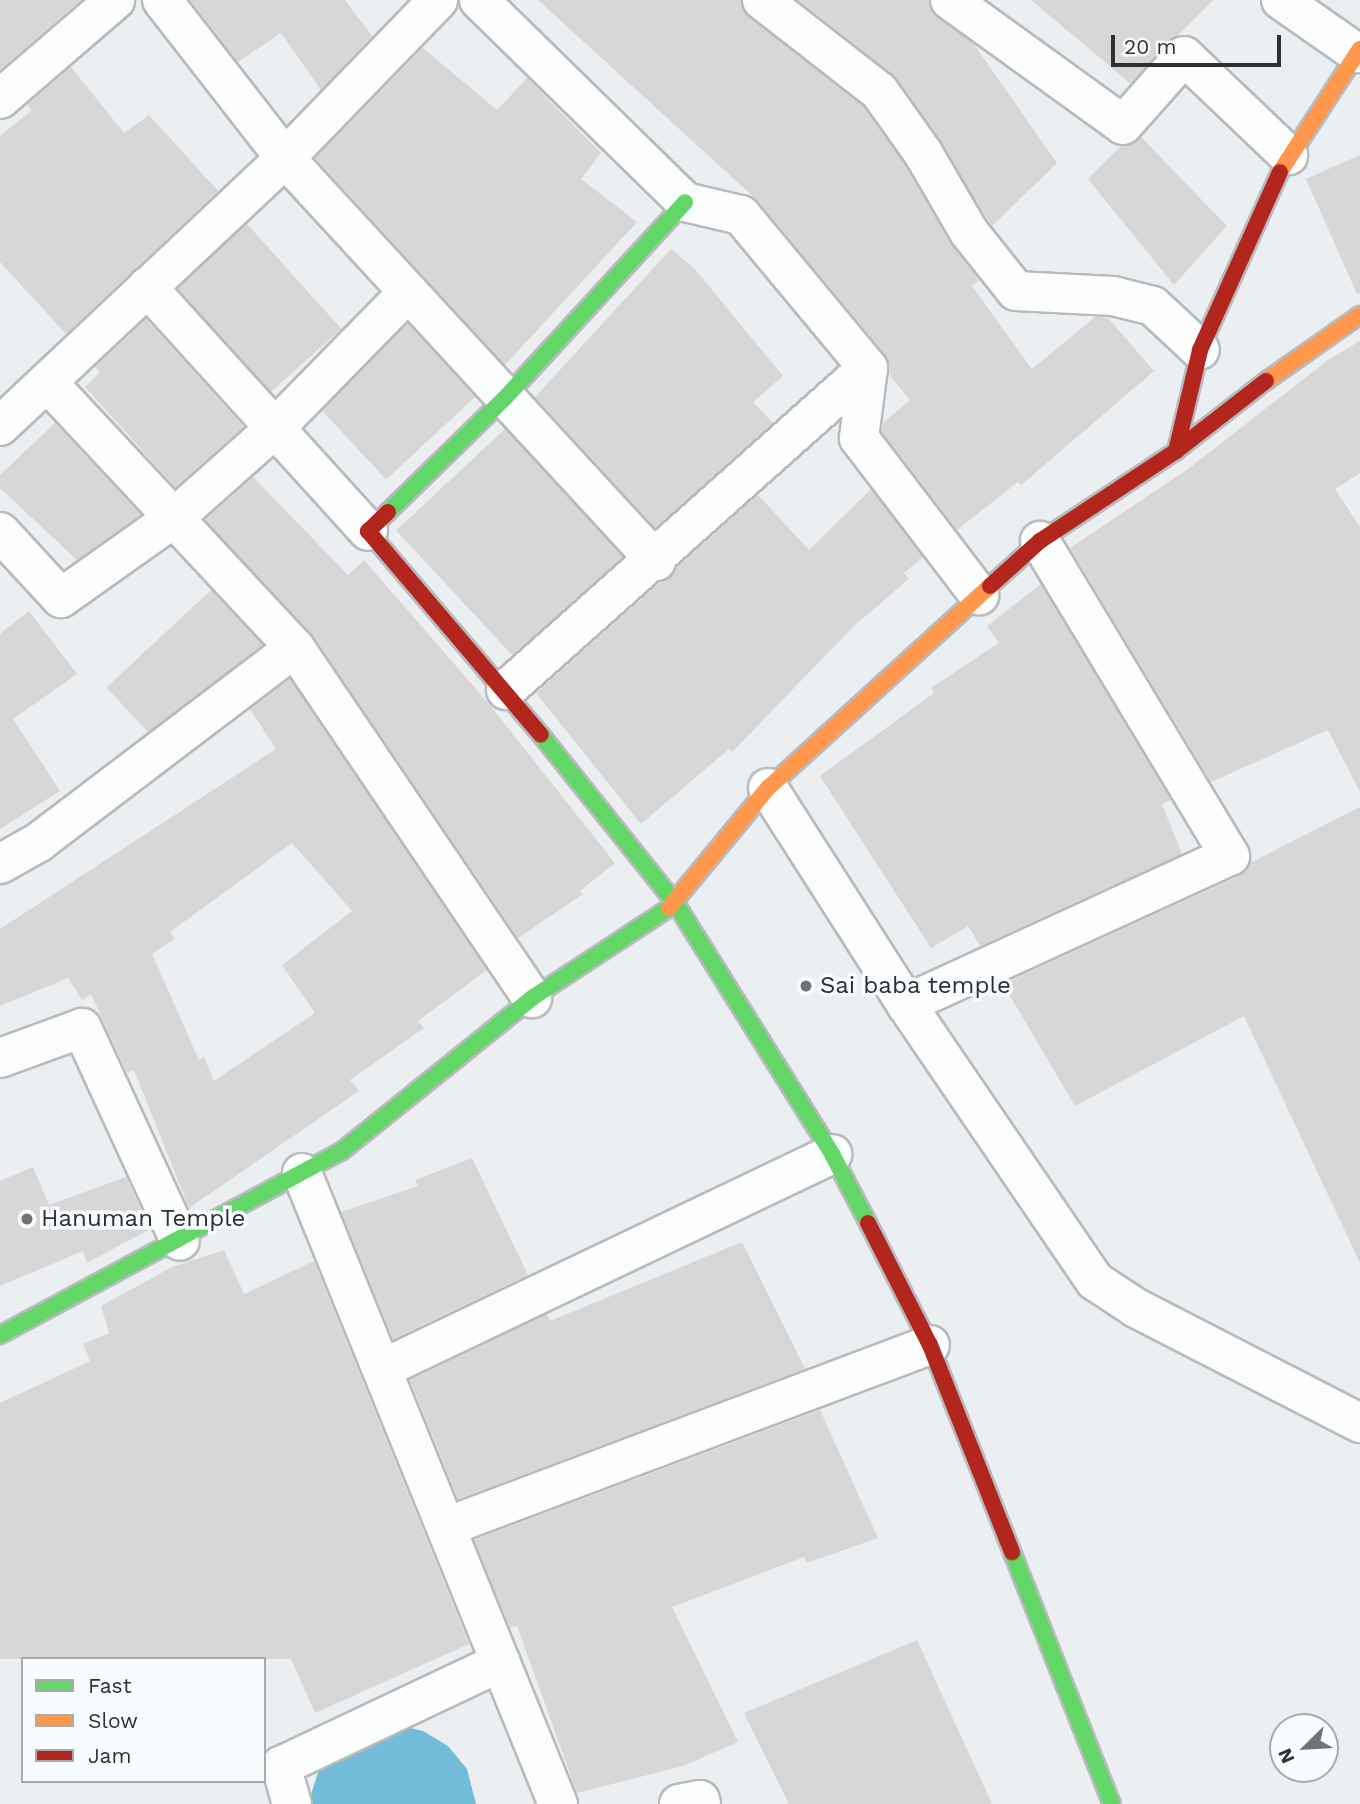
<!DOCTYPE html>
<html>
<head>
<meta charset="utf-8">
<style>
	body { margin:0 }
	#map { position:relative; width:1360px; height:1804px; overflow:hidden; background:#eceff2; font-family:"Work Sans",sans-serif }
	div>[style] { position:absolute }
	.water>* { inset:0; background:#72bcd9 }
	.building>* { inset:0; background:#d7d7d8; transform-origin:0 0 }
	.roads { filter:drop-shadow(2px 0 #b8babc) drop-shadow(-2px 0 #b8babc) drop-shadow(0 2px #b8babc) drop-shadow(0 -2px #b8babc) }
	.street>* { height:38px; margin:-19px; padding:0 19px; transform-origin:19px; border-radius:19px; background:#fcfdfd }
	.fast>* { height:16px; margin:-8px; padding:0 8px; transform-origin:8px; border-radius:8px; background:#63d668 }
	.slow>* { height:16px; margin:-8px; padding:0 8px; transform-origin:8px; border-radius:8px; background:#ff974d }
	.jam>* { height:16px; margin:-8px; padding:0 8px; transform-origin:8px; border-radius:8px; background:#b3261e }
	.dots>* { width:19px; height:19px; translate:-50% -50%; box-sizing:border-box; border:4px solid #f9fcff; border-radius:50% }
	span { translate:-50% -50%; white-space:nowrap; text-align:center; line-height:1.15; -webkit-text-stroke:7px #f9fcff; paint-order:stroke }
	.poi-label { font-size:24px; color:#2e3032 }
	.left { translate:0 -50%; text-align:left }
	.legend { position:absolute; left:21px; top:1657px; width:245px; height:126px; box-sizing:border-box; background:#f9fcff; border:2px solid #a8aaad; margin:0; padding:9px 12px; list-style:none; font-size:21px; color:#2e3032 }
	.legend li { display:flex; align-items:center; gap:14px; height:35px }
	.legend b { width:35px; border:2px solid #a8aaad }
	.north { position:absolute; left:1269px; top:1713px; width:70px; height:70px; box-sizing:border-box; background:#f9fcff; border:2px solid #a8aaad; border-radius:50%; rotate:246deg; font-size:19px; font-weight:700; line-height:28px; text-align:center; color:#2e3032 }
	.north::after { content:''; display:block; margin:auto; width:24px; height:32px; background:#707375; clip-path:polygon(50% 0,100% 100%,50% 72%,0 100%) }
	.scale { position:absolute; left:1111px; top:35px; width:170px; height:32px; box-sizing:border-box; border:4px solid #2e3032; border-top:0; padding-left:9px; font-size:21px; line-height:24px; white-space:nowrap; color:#2e3032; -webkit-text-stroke:5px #f9fcff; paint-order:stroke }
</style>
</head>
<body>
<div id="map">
	<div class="water">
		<i style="clip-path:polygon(395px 1724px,423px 1731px,448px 1746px,467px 1769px,476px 1804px,308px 1804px,321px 1763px)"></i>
	</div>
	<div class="building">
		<i style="clip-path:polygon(0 0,81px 0,0 70px)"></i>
		<i style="clip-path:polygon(190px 0,345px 0,372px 36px,321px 90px,281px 33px,238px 62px)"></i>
		<i style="clip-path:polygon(538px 0,741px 0,749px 17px,863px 106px,905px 165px,950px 243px,979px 280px,972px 286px,1032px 369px,1095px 317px,1108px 318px,1154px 371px,1021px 485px,1018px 482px,957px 530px,882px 432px,883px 423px,910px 400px,889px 374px,885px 354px,758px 201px)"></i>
		<i style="clip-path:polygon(798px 0,929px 0,937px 17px,973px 43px,1057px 163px,992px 226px,897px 78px)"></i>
		<i style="clip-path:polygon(1031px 0,1213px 0,1130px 83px)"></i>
		<i style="clip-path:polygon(423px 48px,497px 110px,527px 78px,601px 153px,581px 179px,637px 222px,505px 365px,315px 158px)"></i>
		<i style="clip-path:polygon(71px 67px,124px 133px,149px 115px,218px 191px,66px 334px,0 262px,0 136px,32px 110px,27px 105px)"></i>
		<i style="clip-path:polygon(1141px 137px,1227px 226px,1174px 285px,1088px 179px,1120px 147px)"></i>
		<i style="clip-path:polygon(1360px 155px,1360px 293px,1357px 294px,1306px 179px)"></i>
		<i style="left:247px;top:224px;width:141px;height:95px;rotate:48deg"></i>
		<i style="clip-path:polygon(671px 249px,694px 268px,783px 376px,753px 402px,773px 423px,655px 528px,535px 397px)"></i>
		<i style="clip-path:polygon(146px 319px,244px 427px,175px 487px,85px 387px,100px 372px,95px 367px)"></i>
		<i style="left:408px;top:324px;width:99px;height:122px;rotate:47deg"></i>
		<i style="clip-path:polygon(1360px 341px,1360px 473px,1335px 489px,1360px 527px,1360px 792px,1328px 730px,1211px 782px,1070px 548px,1188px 469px,1328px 360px)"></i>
		<i style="clip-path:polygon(55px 423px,141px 515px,77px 560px,0 488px,0 475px)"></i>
		<i style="left:505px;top:429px;width:174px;height:149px;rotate:47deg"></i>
		<i style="clip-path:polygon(253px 477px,348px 575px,364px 560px,489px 704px,607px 853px,615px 863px,580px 891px,583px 894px,518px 938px,313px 636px,205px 520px)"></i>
		<i style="clip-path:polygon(871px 489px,923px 557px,904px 573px,909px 579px,855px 625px,732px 752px,729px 749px,641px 824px,536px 693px,758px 495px,809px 550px)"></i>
		<i style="clip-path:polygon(1041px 584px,1171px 800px,1162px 804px,1182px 854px,980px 946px,968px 926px,931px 948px,820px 776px,934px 693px,931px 688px,999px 643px,987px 626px)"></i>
		<i style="left:211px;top:590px;width:75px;height:143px;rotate:47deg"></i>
		<i style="clip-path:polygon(29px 611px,77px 674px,13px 719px,60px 791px,0 829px,0 634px)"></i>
		<i style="clip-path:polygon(evenodd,290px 679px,487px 970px,418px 1021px,424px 1028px,350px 1080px,359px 1091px,189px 1208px,134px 1070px,127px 1073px,91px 994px,82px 1000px,68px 978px,0 1006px,0 929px,276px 749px,250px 709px,290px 679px,292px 843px,352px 911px,282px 965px,315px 1013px,214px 1081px,204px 1057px,199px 1060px,152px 954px,175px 939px,170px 932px,292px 843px)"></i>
		<i style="clip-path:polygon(1360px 807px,1360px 1263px,1244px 1016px,1075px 1106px,1003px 984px,1239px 876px,1250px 863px)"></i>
		<i style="clip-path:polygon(472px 1158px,528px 1275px,393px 1339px,341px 1212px,418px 1186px,415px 1180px)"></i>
		<i style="clip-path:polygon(33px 1167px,49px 1205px,126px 1177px,150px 1229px,87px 1263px,83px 1251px,0 1286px,0 1181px)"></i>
		<i style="clip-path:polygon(742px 1242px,805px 1369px,458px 1499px,410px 1380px,547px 1314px,550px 1321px)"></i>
		<i style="clip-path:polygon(224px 1250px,244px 1294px,314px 1261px,469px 1644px,315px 1713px,291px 1659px,0 1659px,0 1403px,90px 1361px,83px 1344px,109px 1333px,101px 1306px,172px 1267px)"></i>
		<i style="clip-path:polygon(820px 1410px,878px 1538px,807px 1563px,804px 1557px,672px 1607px,738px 1742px,683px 1766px,577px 1793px,517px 1626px,510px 1628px,474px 1540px)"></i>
		<i style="clip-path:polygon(917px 1640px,992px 1804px,789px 1804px,744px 1713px)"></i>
	</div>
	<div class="roads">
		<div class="street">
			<i style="left:162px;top:0;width:200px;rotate:52.1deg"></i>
			<i style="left:285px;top:158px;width:548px;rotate:47.37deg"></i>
			<i style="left:479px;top:0;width:289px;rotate:44.4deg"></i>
			<i style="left:685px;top:202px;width:57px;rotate:13.1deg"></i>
			<i style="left:741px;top:215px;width:199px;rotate:50.3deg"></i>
			<i style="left:868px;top:368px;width:71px;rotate:97.3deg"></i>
			<i style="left:859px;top:438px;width:198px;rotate:52.6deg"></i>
			<i style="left:762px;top:0;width:148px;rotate:37.9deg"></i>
			<i style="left:879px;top:91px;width:76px;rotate:54.6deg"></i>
			<i style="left:923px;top:153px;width:91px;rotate:59.8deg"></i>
			<i style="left:969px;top:232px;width:75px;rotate:51.5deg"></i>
			<i style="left:1016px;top:291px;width:97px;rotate:3deg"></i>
			<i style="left:1113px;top:296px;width:41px;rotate:14deg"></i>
			<i style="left:1153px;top:306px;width:64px;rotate:43.1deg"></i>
			<i style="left:950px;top:0;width:213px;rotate:35.8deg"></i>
			<i style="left:1123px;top:125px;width:92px;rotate:-48.5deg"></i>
			<i style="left:1184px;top:56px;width:144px;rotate:43.6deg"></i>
			<i style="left:1281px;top:0;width:93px;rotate:34.9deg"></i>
			<i style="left:0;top:99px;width:152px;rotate:-40.7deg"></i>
			<i style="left:147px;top:287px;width:329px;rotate:47.8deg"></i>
			<i style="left:47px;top:382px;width:364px;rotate:47deg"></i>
			<i style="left:295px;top:648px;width:423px;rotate:55.9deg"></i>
			<i style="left:0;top:426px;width:391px;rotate:-43.2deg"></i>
			<i style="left:285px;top:158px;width:220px;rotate:-45.9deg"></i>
			<i style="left:0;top:532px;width:90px;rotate:47.3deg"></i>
			<i style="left:61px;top:598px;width:140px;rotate:-35.4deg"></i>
			<i style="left:175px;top:517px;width:132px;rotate:-41.6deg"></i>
			<i style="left:274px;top:429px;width:189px;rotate:-45.6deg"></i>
			<i style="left:506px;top:690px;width:484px;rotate:-41.7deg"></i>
			<i style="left:768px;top:788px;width:256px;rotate:57.4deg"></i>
			<i style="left:906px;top:1004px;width:335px;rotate:55.7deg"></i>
			<i style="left:1095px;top:1281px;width:49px;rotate:33.4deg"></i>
			<i style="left:1136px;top:1308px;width:252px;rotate:27.2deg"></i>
			<i style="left:0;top:864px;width:45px;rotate:-29.4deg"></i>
			<i style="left:39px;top:842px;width:321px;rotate:-37.2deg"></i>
			<i style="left:906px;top:1004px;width:356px;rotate:-24.6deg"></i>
			<i style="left:1230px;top:856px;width:368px;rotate:-121.1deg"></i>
			<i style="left:0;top:1058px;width:87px;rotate:-20.1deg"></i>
			<i style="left:82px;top:1028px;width:234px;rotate:65.3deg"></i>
			<i style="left:302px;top:1173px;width:681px;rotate:67.92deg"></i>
			<i style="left:382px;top:1369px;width:499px;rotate:-25.5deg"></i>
			<i style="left:446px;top:1527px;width:517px;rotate:-20.61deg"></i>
			<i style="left:292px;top:1804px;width:40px;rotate:-106deg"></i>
			<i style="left:281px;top:1766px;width:243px;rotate:-25.3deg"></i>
			<i style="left:679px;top:1804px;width:21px;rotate:-11deg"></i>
			<i style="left:700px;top:1800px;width:4px;rotate:76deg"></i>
		</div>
		<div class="fast">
			<i style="left:388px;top:512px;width:163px;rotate:-44.3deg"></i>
			<i style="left:505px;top:398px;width:266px;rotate:-47.4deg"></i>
			<i style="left:541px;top:735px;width:216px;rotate:51.4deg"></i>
			<i style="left:676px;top:904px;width:295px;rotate:58deg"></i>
			<i style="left:832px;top:1154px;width:78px;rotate:62.4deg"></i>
			<i style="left:0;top:1335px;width:388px;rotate:-28.3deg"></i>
			<i style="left:342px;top:1151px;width:244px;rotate:-38.8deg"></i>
			<i style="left:532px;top:998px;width:164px;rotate:-33.3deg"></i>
			<i style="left:1012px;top:1552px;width:271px;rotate:68.4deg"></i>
		</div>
		<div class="slow">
			<i style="left:1280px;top:172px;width:147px;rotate:-57deg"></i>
			<i style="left:1266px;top:381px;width:115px;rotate:-35.1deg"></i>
			<i style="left:669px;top:908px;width:156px;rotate:-50.5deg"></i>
			<i style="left:768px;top:788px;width:300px;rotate:-42.3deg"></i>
		</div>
		<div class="jam">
			<i style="left:1176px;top:451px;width:104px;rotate:-76.6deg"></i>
			<i style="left:1200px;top:350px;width:195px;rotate:-65.8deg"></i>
			<i style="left:388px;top:512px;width:28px;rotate:136deg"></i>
			<i style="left:368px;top:531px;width:267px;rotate:49.7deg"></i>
			<i style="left:990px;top:586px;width:67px;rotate:-42deg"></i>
			<i style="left:1040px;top:541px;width:163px;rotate:-33.5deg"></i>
			<i style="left:1176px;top:451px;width:114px;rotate:-37.9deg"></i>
			<i style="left:868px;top:1223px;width:137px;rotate:63.1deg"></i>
			<i style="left:930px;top:1345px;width:223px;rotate:68.4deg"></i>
		</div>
	</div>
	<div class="dots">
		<i style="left:806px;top:986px;background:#707375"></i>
		<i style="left:27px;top:1219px;background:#707375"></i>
	</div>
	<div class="poi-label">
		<span class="left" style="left:820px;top:986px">Sai baba temple</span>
		<span class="left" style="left:41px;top:1219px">Hanuman Temple</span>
	</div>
	<ul class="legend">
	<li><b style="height:9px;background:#63d668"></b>Fast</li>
	<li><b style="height:9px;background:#ff974d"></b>Slow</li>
	<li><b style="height:9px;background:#b3261e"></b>Jam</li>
	</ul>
	<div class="north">N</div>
	<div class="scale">20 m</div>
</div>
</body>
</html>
